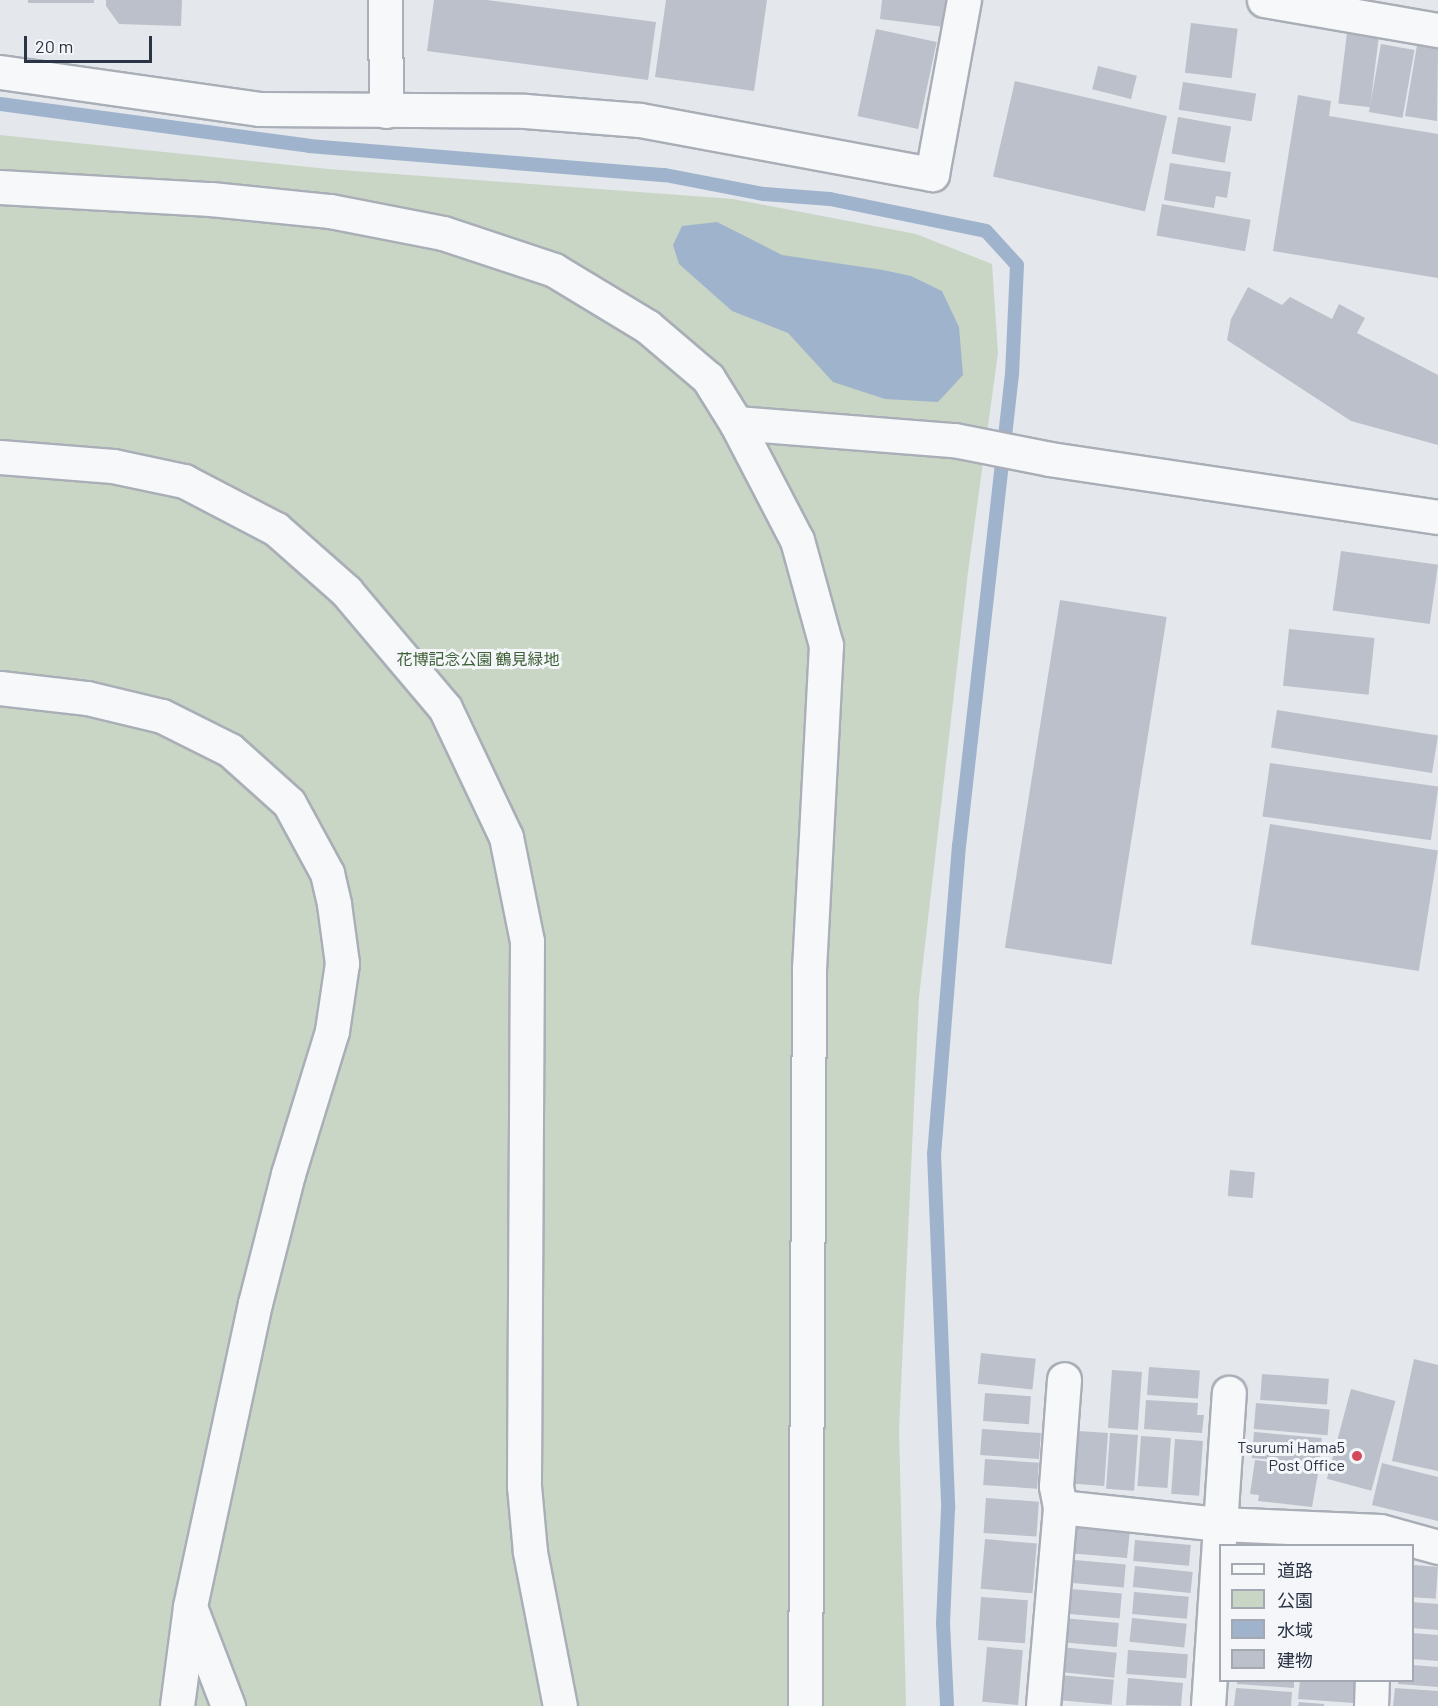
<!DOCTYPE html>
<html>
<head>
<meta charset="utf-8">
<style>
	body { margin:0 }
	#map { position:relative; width:1438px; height:1706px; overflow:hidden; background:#e4e7ec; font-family:Barlow,"Noto Sans JP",sans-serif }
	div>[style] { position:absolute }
	.green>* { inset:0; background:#c9d6c5 }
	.water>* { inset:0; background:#9fb4cc }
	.stream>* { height:14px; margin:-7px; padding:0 7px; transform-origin:7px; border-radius:7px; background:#9fb4cc }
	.building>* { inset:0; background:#bbc0ca; transform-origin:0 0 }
	.roads { filter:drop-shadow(2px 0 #a9aeb7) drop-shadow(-2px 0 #a9aeb7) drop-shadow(0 2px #a9aeb7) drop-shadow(0 -2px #a9aeb7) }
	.minor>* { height:33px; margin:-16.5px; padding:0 16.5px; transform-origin:16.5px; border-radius:16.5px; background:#f7f8fa }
	.dots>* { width:16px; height:16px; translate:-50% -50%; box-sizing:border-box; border:3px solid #f4f6f9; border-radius:50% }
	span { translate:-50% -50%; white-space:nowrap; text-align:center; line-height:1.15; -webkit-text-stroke:6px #f4f6f9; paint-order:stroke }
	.park-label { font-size:16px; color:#3f6138 }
	.poi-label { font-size:16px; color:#2b3445 }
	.right { translate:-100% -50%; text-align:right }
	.legend { position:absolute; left:1219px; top:1544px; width:195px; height:138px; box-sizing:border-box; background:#f4f6f9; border:2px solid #a4a8b1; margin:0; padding:8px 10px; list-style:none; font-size:18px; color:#2b3445 }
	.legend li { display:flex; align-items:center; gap:12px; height:30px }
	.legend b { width:30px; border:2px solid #a4a8b1 }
	.scale { position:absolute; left:24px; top:36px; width:128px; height:27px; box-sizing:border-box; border:3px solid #2b3445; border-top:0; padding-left:8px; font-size:18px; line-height:21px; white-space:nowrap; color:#2b3445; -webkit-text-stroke:4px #f4f6f9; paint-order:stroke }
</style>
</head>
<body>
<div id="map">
	<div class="green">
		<i style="clip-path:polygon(0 135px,328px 169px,733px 199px,916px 234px,992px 264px,998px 353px,968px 572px,919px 997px,899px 1430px,906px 1706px,0 1706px)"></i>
	</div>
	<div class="water">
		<i style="clip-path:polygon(717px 222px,782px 255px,883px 270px,911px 276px,942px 291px,959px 327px,963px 375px,938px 402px,885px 399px,833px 382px,788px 333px,732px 311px,679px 264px,673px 245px,682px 226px)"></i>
	</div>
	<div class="stream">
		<i style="left:0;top:104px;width:312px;rotate:7.7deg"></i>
		<i style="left:309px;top:146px;width:357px;rotate:4.7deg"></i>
		<i style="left:665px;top:175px;width:101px;rotate:10.9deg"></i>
		<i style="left:764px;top:194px;width:66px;rotate:4.3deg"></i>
		<i style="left:830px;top:199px;width:159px;rotate:11.6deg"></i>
		<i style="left:986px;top:231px;width:46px;rotate:47.6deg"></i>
		<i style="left:1017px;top:265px;width:109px;rotate:92.6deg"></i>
		<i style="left:1012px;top:374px;width:474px;rotate:96.4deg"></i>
		<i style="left:959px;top:845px;width:309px;rotate:94.6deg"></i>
		<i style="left:934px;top:1153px;width:356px;rotate:87.7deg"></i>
		<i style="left:948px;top:1509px;width:114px;rotate:92.5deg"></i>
		<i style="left:943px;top:1623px;width:83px;rotate:87.2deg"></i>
	</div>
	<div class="building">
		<i style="left:28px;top:0;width:66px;height:3px"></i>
		<i style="clip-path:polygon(106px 0,182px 0,181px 26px,119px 24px,106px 6px)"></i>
		<i style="clip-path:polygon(434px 0,487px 0,656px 22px,648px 80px,427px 51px)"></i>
		<i style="clip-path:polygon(666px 0,767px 0,754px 91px,655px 77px)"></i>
		<i style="clip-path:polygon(882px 0,948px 0,944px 27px,880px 19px)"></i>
		<i style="left:1191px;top:23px;width:47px;height:50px;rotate:7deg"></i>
		<i style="left:876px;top:29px;width:62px;height:89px;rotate:12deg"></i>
		<i style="left:1347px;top:33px;width:32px;height:71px;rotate:7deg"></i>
		<i style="left:1381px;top:44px;width:34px;height:69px;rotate:10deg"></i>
		<i style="clip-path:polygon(1417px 45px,1438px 48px,1437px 121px,1405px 116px)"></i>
		<i style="left:1098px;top:66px;width:40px;height:24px;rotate:14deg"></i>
		<i style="left:1015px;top:81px;width:156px;height:98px;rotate:13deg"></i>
		<i style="left:1183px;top:82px;width:74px;height:28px;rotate:9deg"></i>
		<i style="clip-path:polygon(1298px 95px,1331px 101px,1329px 116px,1438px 134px,1438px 278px,1273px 251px)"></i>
		<i style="left:1178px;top:117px;width:54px;height:37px;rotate:10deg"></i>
		<i style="clip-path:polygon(1170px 163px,1231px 172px,1227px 198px,1216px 196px,1214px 208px,1164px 200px)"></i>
		<i style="left:1162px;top:204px;width:90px;height:32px;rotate:10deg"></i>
		<i style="clip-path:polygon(1248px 287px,1282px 305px,1290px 297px,1332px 319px,1339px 304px,1365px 318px,1357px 333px,1438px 375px,1438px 445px,1351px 421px,1227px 340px,1231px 319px)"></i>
		<i style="left:1341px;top:551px;width:98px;height:60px;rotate:8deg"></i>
		<i style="left:1060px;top:600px;width:108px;height:352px;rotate:9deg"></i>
		<i style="left:1289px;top:629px;width:86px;height:57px;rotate:6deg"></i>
		<i style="left:1277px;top:710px;width:163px;height:38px;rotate:9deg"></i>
		<i style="left:1270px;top:763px;width:170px;height:54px;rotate:8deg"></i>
		<i style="left:1270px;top:824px;width:170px;height:122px;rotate:9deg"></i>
		<i style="left:1230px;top:1170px;width:25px;height:26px;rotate:5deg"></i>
		<i style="left:981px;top:1353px;width:55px;height:31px;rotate:6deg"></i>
		<i style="clip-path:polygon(1414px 1359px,1438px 1365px,1438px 1471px,1392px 1461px)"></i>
		<i style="left:1149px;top:1367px;width:51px;height:28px;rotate:4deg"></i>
		<i style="left:1112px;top:1370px;width:30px;height:58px;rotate:4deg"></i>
		<i style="left:1262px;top:1374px;width:67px;height:26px;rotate:4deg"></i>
		<i style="left:1351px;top:1389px;width:46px;height:93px;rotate:15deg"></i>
		<i style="left:985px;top:1393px;width:46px;height:28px;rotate:4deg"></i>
		<i style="clip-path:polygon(1146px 1400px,1198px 1403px,1197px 1415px,1204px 1415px,1202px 1433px,1144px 1429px)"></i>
		<i style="left:1256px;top:1403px;width:74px;height:26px;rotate:5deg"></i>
		<i style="left:982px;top:1429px;width:59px;height:26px;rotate:4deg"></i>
		<i style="left:1078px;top:1431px;width:30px;height:53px;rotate:4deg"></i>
		<i style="left:1254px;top:1432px;width:68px;height:26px;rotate:5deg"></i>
		<i style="left:1110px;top:1433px;width:28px;height:56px;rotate:4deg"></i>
		<i style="left:1141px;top:1436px;width:30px;height:50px;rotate:4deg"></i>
		<i style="left:1175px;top:1439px;width:28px;height:55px;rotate:4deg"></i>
		<i style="left:985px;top:1459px;width:54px;height:26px;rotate:4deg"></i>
		<i style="clip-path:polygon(1255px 1460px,1319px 1468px,1312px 1507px,1258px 1501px,1259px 1495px,1250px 1494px)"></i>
		<i style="clip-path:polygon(1382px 1463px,1438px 1477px,1438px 1521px,1372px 1505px)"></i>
		<i style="left:986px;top:1498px;width:53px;height:35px;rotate:4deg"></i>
		<i style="clip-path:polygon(1076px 1525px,1130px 1530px,1127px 1558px,1067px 1553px,1068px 1538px)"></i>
		<i style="left:985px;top:1539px;width:52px;height:50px;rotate:5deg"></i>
		<i style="left:1135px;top:1540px;width:56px;height:21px;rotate:5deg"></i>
		<i style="left:1063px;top:1559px;width:63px;height:23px;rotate:5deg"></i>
		<i style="left:1412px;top:1565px;width:26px;height:32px;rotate:4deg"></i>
		<i style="left:1135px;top:1566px;width:58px;height:21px;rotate:6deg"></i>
		<i style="left:1060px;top:1588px;width:62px;height:25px;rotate:5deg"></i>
		<i style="left:1134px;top:1592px;width:55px;height:22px;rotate:5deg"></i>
		<i style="left:981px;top:1597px;width:47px;height:43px;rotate:4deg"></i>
		<i style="clip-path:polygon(1412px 1602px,1438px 1604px,1438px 1630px,1412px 1628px)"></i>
		<i style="left:1062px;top:1618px;width:57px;height:24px;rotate:5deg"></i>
		<i style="left:1132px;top:1618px;width:55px;height:24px;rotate:6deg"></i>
		<i style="clip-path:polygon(1412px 1633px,1438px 1635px,1438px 1661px,1412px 1659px)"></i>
		<i style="left:987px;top:1647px;width:36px;height:55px;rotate:5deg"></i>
		<i style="left:1061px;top:1647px;width:56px;height:25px;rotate:6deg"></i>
		<i style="left:1128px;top:1650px;width:60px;height:24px;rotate:4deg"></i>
		<i style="clip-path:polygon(1412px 1665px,1438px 1667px,1438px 1687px,1398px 1684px,1398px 1680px,1412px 1680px)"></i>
		<i style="left:1059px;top:1675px;width:55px;height:25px;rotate:5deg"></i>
		<i style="clip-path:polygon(1128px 1678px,1183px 1683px,1181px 1706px,1126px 1705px)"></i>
		<i style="clip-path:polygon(1237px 1680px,1294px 1680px,1294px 1688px,1237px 1684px)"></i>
		<i style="clip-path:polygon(1300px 1680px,1356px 1680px,1354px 1703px,1298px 1699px)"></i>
		<i style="clip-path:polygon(1236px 1688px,1292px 1692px,1291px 1706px,1234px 1706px)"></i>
		<i style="clip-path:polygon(1395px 1688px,1438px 1691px,1438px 1706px,1393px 1706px)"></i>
		<i style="clip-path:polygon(1299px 1702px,1324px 1704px,1324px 1706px,1298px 1706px)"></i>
	</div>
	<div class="roads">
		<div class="minor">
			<i style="left:385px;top:0;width:111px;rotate:89.5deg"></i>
			<i style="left:1264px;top:0;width:177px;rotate:9.8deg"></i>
			<i style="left:0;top:72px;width:263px;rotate:8.1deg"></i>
			<i style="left:260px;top:109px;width:265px;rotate:0.4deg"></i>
			<i style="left:525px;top:111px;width:115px;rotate:4.5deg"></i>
			<i style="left:640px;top:120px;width:297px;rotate:10.5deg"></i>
			<i style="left:932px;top:174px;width:177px;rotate:-79.6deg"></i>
			<i style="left:0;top:187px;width:211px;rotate:3.3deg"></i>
			<i style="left:211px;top:199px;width:120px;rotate:5.8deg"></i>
			<i style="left:330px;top:211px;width:115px;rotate:11deg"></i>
			<i style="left:443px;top:233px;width:117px;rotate:18.4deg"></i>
			<i style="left:554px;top:270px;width:110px;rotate:31.2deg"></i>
			<i style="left:648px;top:327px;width:79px;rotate:40.4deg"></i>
			<i style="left:708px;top:378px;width:53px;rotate:58.1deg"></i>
			<i style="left:736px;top:423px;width:132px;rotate:62.5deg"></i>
			<i style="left:797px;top:540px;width:109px;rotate:74.6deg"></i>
			<i style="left:826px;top:645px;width:323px;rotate:93deg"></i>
			<i style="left:809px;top:968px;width:738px;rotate:90.31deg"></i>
			<i style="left:736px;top:423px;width:219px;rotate:4.5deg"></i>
			<i style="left:954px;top:440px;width:98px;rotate:11.2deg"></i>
			<i style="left:1050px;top:459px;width:392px;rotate:8.5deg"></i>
			<i style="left:0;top:457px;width:113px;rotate:4.6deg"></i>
			<i style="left:113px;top:466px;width:73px;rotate:11.9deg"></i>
			<i style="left:184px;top:481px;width:104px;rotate:27.6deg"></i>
			<i style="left:276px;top:529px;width:94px;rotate:41.5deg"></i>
			<i style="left:346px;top:591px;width:153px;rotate:49.8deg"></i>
			<i style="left:445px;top:708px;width:143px;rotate:64.7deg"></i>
			<i style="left:506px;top:837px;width:106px;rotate:78.6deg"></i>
			<i style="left:527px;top:941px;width:545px;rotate:90.32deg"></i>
			<i style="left:524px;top:1486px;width:66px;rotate:84.8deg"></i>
			<i style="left:530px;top:1552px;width:157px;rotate:79deg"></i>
			<i style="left:0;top:688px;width:88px;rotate:6.6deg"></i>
			<i style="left:87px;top:698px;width:77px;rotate:13.5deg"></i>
			<i style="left:162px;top:716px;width:76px;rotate:26.6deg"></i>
			<i style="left:230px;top:750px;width:79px;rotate:41.9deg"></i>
			<i style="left:289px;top:803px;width:80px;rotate:61.5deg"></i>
			<i style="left:327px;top:873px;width:32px;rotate:77deg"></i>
			<i style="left:334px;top:904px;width:60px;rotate:82.3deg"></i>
			<i style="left:342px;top:963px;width:69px;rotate:98.4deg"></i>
			<i style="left:332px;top:1031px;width:150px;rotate:107.1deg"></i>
			<i style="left:288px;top:1174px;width:133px;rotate:104.3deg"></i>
			<i style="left:255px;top:1303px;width:311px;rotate:102.1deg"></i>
			<i style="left:190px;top:1607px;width:100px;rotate:97.5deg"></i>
			<i style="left:1060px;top:1507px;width:21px;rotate:-101deg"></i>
			<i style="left:1056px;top:1486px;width:107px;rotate:-85.7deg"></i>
			<i style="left:192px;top:1612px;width:101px;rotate:69deg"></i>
			<i style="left:1043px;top:1706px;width:200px;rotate:-85.1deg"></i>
			<i style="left:1060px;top:1507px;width:161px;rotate:6.1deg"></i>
			<i style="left:1220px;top:1524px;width:160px;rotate:2.5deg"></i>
			<i style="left:1380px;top:1531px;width:60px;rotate:15.4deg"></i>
			<i style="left:1208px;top:1706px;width:314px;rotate:-86.2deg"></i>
			<i style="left:1371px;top:1706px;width:26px;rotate:-88deg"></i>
		</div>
	</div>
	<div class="dots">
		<i style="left:1357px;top:1456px;background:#d1495b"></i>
	</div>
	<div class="park-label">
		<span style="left:478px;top:659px">花博記念公園 鶴見緑地</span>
	</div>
	<div class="poi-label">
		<span class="right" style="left:1345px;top:1456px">Tsurumi Hama5<br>Post Office</span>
	</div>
	<ul class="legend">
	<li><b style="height:8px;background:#f7f8fa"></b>道路</li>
	<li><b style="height:16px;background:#c9d6c5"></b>公園</li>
	<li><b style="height:16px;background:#9fb4cc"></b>水域</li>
	<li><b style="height:16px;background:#bbc0ca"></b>建物</li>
	</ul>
	<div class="scale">20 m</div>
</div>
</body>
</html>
